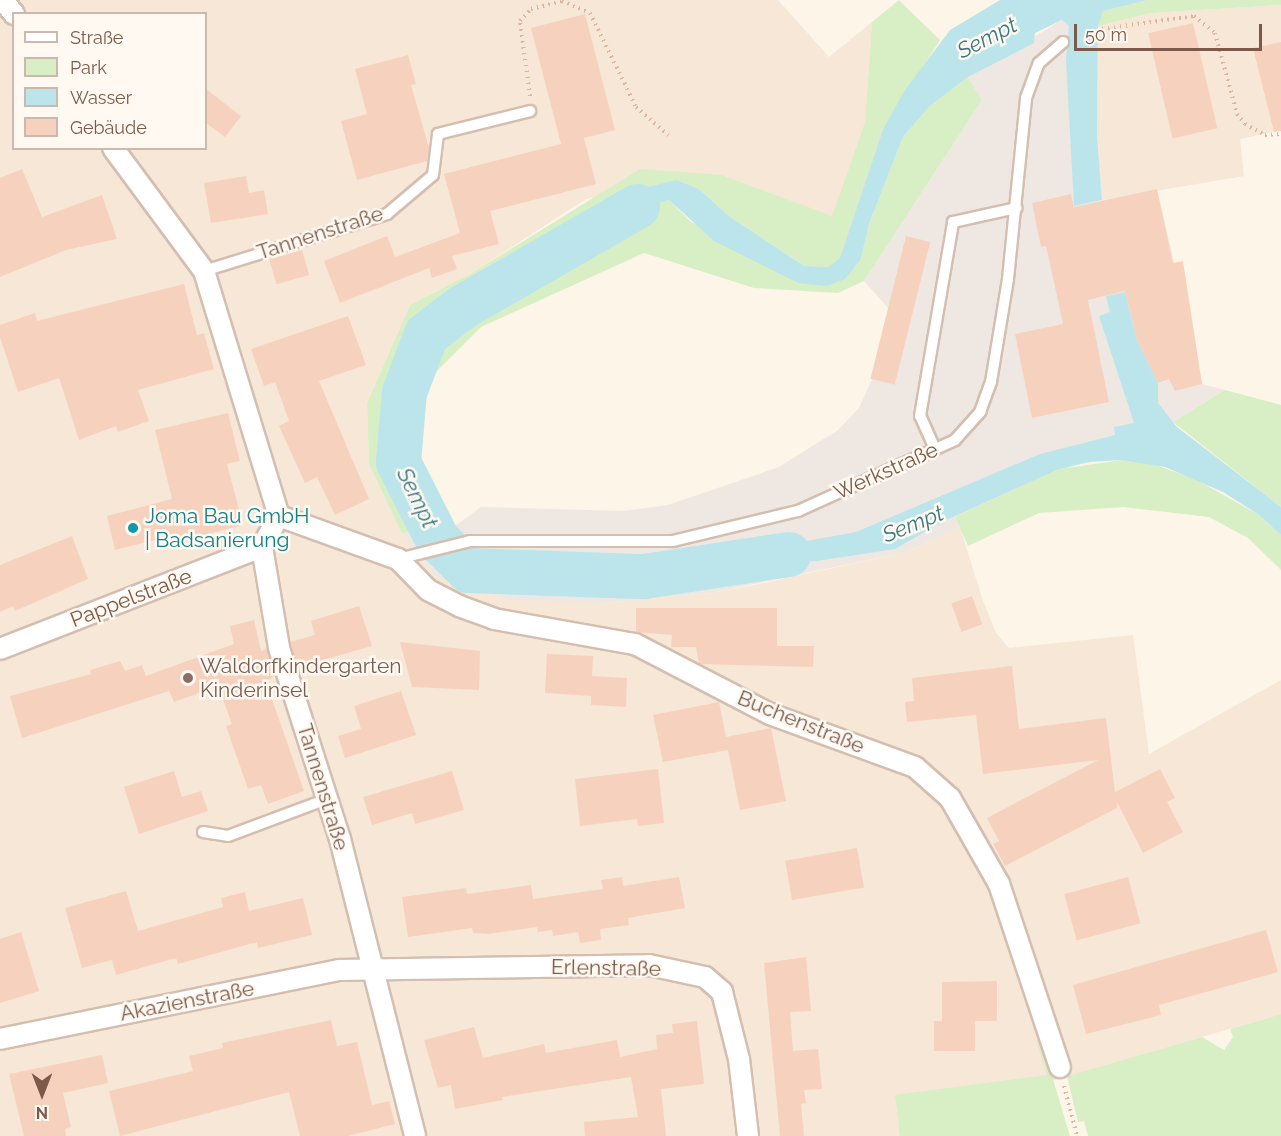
<!DOCTYPE html>
<html>
<head>
<meta charset="utf-8">
<style>
	body { margin:0 }
	#map { position:relative; width:1281px; height:1136px; overflow:hidden; background:#fef5e9; font-family:Raleway,sans-serif }
	div>[style] { position:absolute }
	.residential>* { inset:0; background:#f6e7d7 }
	.industrial>* { inset:0; background:#efe8e2 }
	.green>* { inset:0; background:#d8eec5 }
	.water>* { inset:0; background:#bbe5ea }
	.river>* { height:45px; margin:-22.5px; padding:0 22.5px; transform-origin:22.5px; border-radius:22.5px; background:#bbe5ea }
	.building>* { inset:0; background:#f6d2be; transform-origin:0 0 }
	.path>* { height:4px; margin-top:-2px; transform-origin:0; background:repeating-linear-gradient(90deg,#dcb5a0 0 1.5px,transparent 0 6px) }
	.roads { filter:drop-shadow(2px 0 #d4beb0) drop-shadow(-2px 0 #d4beb0) drop-shadow(0 2px #d4beb0) drop-shadow(0 -2px #d4beb0) }
	.lane>* { height:10px; margin:-5px; padding:0 5px; transform-origin:5px; border-radius:5px; background:#fff }
	.street>* { height:20px; margin:-10px; padding:0 10px; transform-origin:10px; border-radius:10px; background:#fff }
	.dots>* { width:16px; height:16px; translate:-50% -50%; box-sizing:border-box; border:3px solid #fff9f1; border-radius:50% }
	span { translate:-50% -50%; white-space:nowrap; text-align:center; line-height:1.15; -webkit-text-stroke:5px #fff9f1; paint-order:stroke }
	.street-label { font-size:21px; color:#7c594a }
	.culture-label { font-size:21px; color:#0d838f }
	.left { translate:0 -50%; text-align:left }
	.education-label { font-size:21px; color:#785e54 }
	.water-label { font-size:22px; color:#3b7982; font-style:italic }
	.legend { position:absolute; left:12px; top:12px; width:195px; height:138px; box-sizing:border-box; background:#fff9f1; border:2px solid #cbb9ae; margin:0; padding:8px 10px; list-style:none; font-size:18px; color:#7c594a }
	.legend li { display:flex; align-items:center; gap:12px; height:30px }
	.legend b { width:30px; border:2px solid #cbb9ae }
	.north { position:absolute; left:12px; top:1064px; width:60px; height:60px; -webkit-text-stroke:4px #fff9f1; paint-order:stroke; rotate:180deg; font-size:16px; font-weight:700; line-height:24px; text-align:center; color:#7c594a }
	.north::after { content:''; display:block; margin:auto; width:21px; height:27px; background:#7c594a; clip-path:polygon(50% 0,100% 100%,50% 72%,0 100%) }
	.scale { position:absolute; left:1074px; top:24px; width:188px; height:27px; box-sizing:border-box; border:3px solid #7c594a; border-top:0; padding-left:8px; font-size:18px; line-height:21px; white-space:nowrap; color:#7c594a; -webkit-text-stroke:4px #fff9f1; paint-order:stroke }
</style>
</head>
<body>
<div id="map">
	<div class="residential">
		<i style="clip-path:polygon(evenodd,0 0,778px 0,829px 57px,872px 22px,865px 122px,832px 217px,722px 175px,586px 199px,470px 274px,410px 305px,367px 403px,369px 464px,402px 534px,436px 577px,603px 603px,711px 593px,749px 586px,907px 552px,960px 527px,982px 598px,996px 633px,1009px 648px,1133px 635px,1149px 754px,1281px 680px,1281px 1014px,1054px 1080px,908px 1136px,0 1136px,0 0,14px 14px,206px 14px,206px 148px,14px 148px,14px 14px)"></i>
		<i style="clip-path:polygon(1281px 5px,1281px 130px,1240px 139px,1244px 176px,1102px 200px,1097px 135px,1098px 26px,1151px 13px)"></i>
	</div>
	<div class="industrial">
		<i style="clip-path:polygon(1062px 20px,1069px 26px,1074px 206px,1157px 189px,1202px 384px,1225px 390px,1173px 422px,955px 517px,960px 527px,907px 552px,711px 593px,603px 603px,511px 600px,436px 577px,402px 534px,436px 518px,455px 526px,481px 507px,623px 511px,668px 505px,779px 467px,838px 430px,859px 408px,872px 379px,889px 309px,864px 281px,982px 100px,968px 77px)"></i>
	</div>
	<div class="green">
		<i style="clip-path:polygon(899px 0,940px 40px,883px 129px,840px 259px,828px 267px,804px 266px,729px 216px,699px 189px,677px 180px,589px 243px,644px 207px,669px 200px,690px 221px,798px 283px,861px 259px,869px 224px,903px 137px,930px 106px,968px 77px,982px 100px,864px 281px,838px 293px,754px 288px,644px 253px,481px 327px,428px 380px,415px 441px,427px 480px,455px 526px,436px 518px,402px 534px,369px 464px,367px 403px,410px 305px,470px 274px,640px 169px,722px 175px,832px 216px,865px 122px,872px 22px)"></i>
		<i style="clip-path:polygon(1148px 0,1281px 0,1281px 5px,1151px 13px,1098px 26px,1102px 11px)"></i>
		<i style="clip-path:polygon(1225px 390px,1281px 405px,1281px 507px,1173px 422px)"></i>
		<i style="clip-path:polygon(1122px 460px,1147px 462px,1195px 479px,1259px 515px,1281px 535px,1281px 570px,1248px 538px,1209px 517px,1123px 507px,1039px 513px,968px 546px,955px 517px,1059px 469px)"></i>
		<i style="clip-path:polygon(1281px 1014px,1281px 1136px,1088px 1136px,1084px 1121px,1078px 1122px,1067px 1076px,1202px 1037px,1224px 1050px,1233px 1037px,1230px 1029px)"></i>
		<i style="clip-path:polygon(1041px 1039px,1070px 1136px,900px 1136px,895px 1095px,1047px 1075px,1036px 1040px)"></i>
	</div>
	<div class="water">
		<i style="clip-path:polygon(1000px 0,1148px 0,1103px 11px,1098px 26px,1097px 135px,1102px 200px,1074px 206px,1066px 61px,1069px 26px,1062px 20px,1035px 33px,1034px 43px,968px 77px,930px 106px,903px 137px,869px 224px,861px 259px,845px 279px,827px 286px,798px 283px,714px 241px,669px 200px,644px 207px,589px 243px,580px 232px,639px 189px,677px 180px,699px 189px,729px 216px,804px 266px,828px 267px,840px 258px,883px 129px,905px 90px,950px 30px)"></i>
		<i style="clip-path:polygon(1125px 292px,1137px 340px,1158px 383px,1158px 403px,1177px 427px,1281px 507px,1281px 535px,1259px 515px,1223px 492px,1165px 467px,1122px 460px,1090px 462px,1059px 469px,942px 522px,895px 549px,817px 561px,728px 563px,751px 551px,856px 532px,1040px 454px,1115px 435px,1114px 427px,1134px 423px,1099px 316px,1110px 312px,1106px 296px)"></i>
	</div>
	<div class="river">
		<i style="left:637px;top:206px;width:201px;rotate:150.1deg"></i>
		<i style="left:463px;top:306px;width:46px;rotate:142.9deg"></i>
		<i style="left:426px;top:334px;width:62px;rotate:110.8deg"></i>
		<i style="left:404px;top:392px;width:70px;rotate:94.9deg"></i>
		<i style="left:398px;top:462px;width:86px;rotate:63.1deg"></i>
		<i style="left:437px;top:539px;width:44px;rotate:45deg"></i>
		<i style="left:468px;top:570px;width:176px;rotate:2deg"></i>
		<i style="left:644px;top:576px;width:146px;rotate:-8.7deg"></i>
	</div>
	<div class="building">
		<i style="clip-path:polygon(585px 14px,615px 130px,584px 138px,596px 184px,490px 211px,499px 244px,452px 256px,457px 269px,432px 278px,429px 268px,340px 303px,324px 261px,387px 236px,395px 257px,460px 233px,444px 174px,561px 144px,531px 28px)"></i>
		<i style="left:1193px;top:23px;width:108px;height:46px;rotate:77deg"></i>
		<i style="clip-path:polygon(1281px 42px,1281px 131px,1274px 132px,1253px 48px)"></i>
		<i style="clip-path:polygon(408px 55px,416px 84px,411px 85px,429px 148px,427px 161px,357px 180px,341px 121px,367px 114px,355px 69px)"></i>
		<i style="clip-path:polygon(206px 89px,241px 116px,225px 137px,206px 123px)"></i>
		<i style="clip-path:polygon(22px 169px,42px 217px,102px 195px,117px 239px,66px 250px,0 277px,0 178px)"></i>
		<i style="clip-path:polygon(246px 176px,249px 193px,264px 190px,268px 214px,211px 223px,204px 183px)"></i>
		<i style="clip-path:polygon(1157px 189px,1173px 263px,1183px 261px,1202px 384px,1175px 391px,1169px 379px,1158px 383px,1137px 340px,1125px 291px,1088px 300px,1109px 402px,1032px 418px,1015px 334px,1063px 324px,1046px 246px,1041px 247px,1032px 203px,1071px 194px,1074px 207px)"></i>
		<i style="left:906px;top:236px;width:25px;height:147px;rotate:14deg"></i>
		<i style="left:302px;top:250px;width:26px;height:34px;rotate:74deg"></i>
		<i style="clip-path:polygon(184px 284px,197px 335px,204px 333px,214px 369px,138px 390px,149px 421px,118px 432px,116px 426px,79px 440px,59px 378px,18px 392px,0 337px,0 325px,35px 313px,37px 321px)"></i>
		<i style="clip-path:polygon(348px 316px,366px 365px,319px 381px,369px 499px,335px 515px,317px 477px,305px 483px,279px 426px,289px 421px,275px 382px,264px 386px,251px 349px)"></i>
		<i style="clip-path:polygon(228px 413px,240px 461px,227px 464px,243px 525px,161px 546px,159px 539px,115px 550px,107px 516px,172px 499px,155px 430px)"></i>
		<i style="clip-path:polygon(72px 536px,88px 579px,15px 611px,13px 606px,0 612px,0 565px)"></i>
		<i style="left:972px;top:596px;width:30px;height:22px;rotate:70deg"></i>
		<i style="clip-path:polygon(359px 606px,372px 646px,298px 667px,290px 642px,315px 635px,311px 621px)"></i>
		<i style="clip-path:polygon(636px 608px,777px 608px,777px 646px,814px 646px,813px 667px,699px 664px,696px 647px,671px 647px,672px 635px,636px 632px)"></i>
		<i style="clip-path:polygon(254px 620px,261px 651px,267px 649px,275px 675px,266px 682px,304px 791px,268px 804px,261px 785px,248px 789px,226px 726px,232px 724px,218px 686px,174px 702px,169px 691px,22px 738px,10px 696px,91px 674px,90px 670px,120px 661px,125px 671px,142px 665px,146px 676px,234px 644px,230px 626px)"></i>
		<i style="clip-path:polygon(400px 642px,480px 651px,479px 690px,412px 687px)"></i>
		<i style="clip-path:polygon(547px 654px,593px 656px,592px 676px,627px 678px,626px 707px,591px 705px,591px 696px,545px 693px)"></i>
		<i style="clip-path:polygon(1012px 666px,1019px 729px,1106px 718px,1115px 792px,1160px 769px,1175px 798px,1167px 802px,1183px 832px,1143px 853px,1117px 802px,1117px 808px,1005px 866px,993px 844px,999px 841px,987px 818px,1098px 760px,983px 774px,976px 715px,907px 722px,905px 702px,914px 701px,912px 678px)"></i>
		<i style="clip-path:polygon(401px 691px,416px 735px,345px 758px,338px 736px,361px 729px,354px 706px)"></i>
		<i style="clip-path:polygon(719px 702px,726px 737px,771px 728px,786px 801px,740px 810px,728px 750px,663px 762px,653px 715px)"></i>
		<i style="clip-path:polygon(658px 769px,664px 823px,638px 826px,637px 819px,580px 826px,575px 779px)"></i>
		<i style="clip-path:polygon(174px 771px,182px 797px,201px 791px,208px 811px,139px 834px,124px 787px)"></i>
		<i style="clip-path:polygon(452px 771px,464px 810px,415px 824px,412px 813px,372px 825px,363px 797px)"></i>
		<i style="left:857px;top:848px;width:40px;height:73px;rotate:80deg"></i>
		<i style="clip-path:polygon(622px 877px,623px 886px,679px 877px,685px 908px,628px 918px,629px 925px,600px 929px,601px 940px,580px 943px,578px 932px,553px 936px,552px 930px,538px 932px,537px 927px,488px 934px,473px 933px,472px 928px,408px 937px,402px 897px,466px 888px,467px 894px,531px 885px,533px 899px,603px 889px,601px 880px)"></i>
		<i style="left:1128px;top:877px;width:48px;height:66px;rotate:75deg"></i>
		<i style="clip-path:polygon(126px 891px,138px 931px,223px 907px,221px 898px,245px 892px,249px 911px,303px 898px,312px 935px,258px 948px,257px 942px,178px 964px,176px 958px,116px 975px,112px 960px,82px 968px,65px 908px)"></i>
		<i style="clip-path:polygon(1266px 930px,1278px 972px,1159px 1005px,1161px 1015px,1086px 1034px,1073px 985px)"></i>
		<i style="clip-path:polygon(21px 932px,39px 991px,0 1003px,0 939px)"></i>
		<i style="clip-path:polygon(806px 957px,811px 1011px,790px 1012px,793px 1051px,818px 1049px,822px 1089px,804px 1090px,806px 1103px,801px 1104px,804px 1136px,780px 1136px,764px 963px)"></i>
		<i style="clip-path:polygon(997px 981px,997px 1021px,975px 1021px,975px 1051px,934px 1051px,934px 1021px,942px 1021px,942px 982px)"></i>
		<i style="clip-path:polygon(331px 1020px,337px 1046px,357px 1042px,372px 1105px,389px 1101px,395px 1124px,348px 1136px,300px 1136px,289px 1092px,120px 1136px,109px 1091px,193px 1071px,189px 1056px,223px 1048px,222px 1043px)"></i>
		<i style="clip-path:polygon(697px 1021px,704px 1084px,661px 1089px,666px 1136px,585px 1136px,584px 1122px,638px 1117px,631px 1077px,502px 1097px,503px 1100px,455px 1109px,451px 1085px,438px 1088px,424px 1040px,474px 1027px,483px 1058px,544px 1044px,546px 1053px,617px 1040px,620px 1057px,657px 1049px,656px 1035px,673px 1033px,672px 1024px)"></i>
		<i style="clip-path:polygon(102px 1055px,108px 1083px,63px 1093px,71px 1127px,65px 1129px,66px 1136px,24px 1136px,9px 1074px)"></i>
	</div>
	<div class="path">
		<i style="left:1102px;top:29px;width:93px;rotate:-8deg"></i>
		<i style="left:1194px;top:16px;width:27px;rotate:39deg"></i>
		<i style="left:1215px;top:33px;width:84px;rotate:74.8deg"></i>
		<i style="left:1237px;top:114px;width:13px;rotate:51deg"></i>
		<i style="left:1245px;top:124px;width:23px;rotate:29deg"></i>
		<i style="left:1265px;top:135px;width:16px;rotate:-4deg"></i>
		<i style="left:530px;top:96px;width:76px;rotate:-97.6deg"></i>
		<i style="left:520px;top:21px;width:16px;rotate:-47deg"></i>
		<i style="left:531px;top:9px;width:32px;rotate:-14deg"></i>
		<i style="left:562px;top:1px;width:30px;rotate:23deg"></i>
		<i style="left:590px;top:13px;width:105px;rotate:63.9deg"></i>
		<i style="left:636px;top:107px;width:43px;rotate:41.2deg"></i>
		<i style="left:1064px;top:1086px;width:52px;rotate:75.4deg"></i>
	</div>
	<div class="roads">
		<div class="lane">
			<i style="left:204px;top:271px;width:192px;rotate:-17.3deg"></i>
			<i style="left:387px;top:214px;width:60px;rotate:-40.3deg"></i>
			<i style="left:433px;top:175px;width:41px;rotate:-83deg"></i>
			<i style="left:438px;top:134px;width:95px;rotate:-14deg"></i>
			<i style="left:935px;top:449px;width:36px;rotate:-114deg"></i>
			<i style="left:920px;top:416px;width:197px;rotate:-80.3deg"></i>
			<i style="left:953px;top:222px;width:65px;rotate:-12.5deg"></i>
			<i style="left:398px;top:559px;width:74px;rotate:-14deg"></i>
			<i style="left:470px;top:541px;width:203px"></i>
			<i style="left:673px;top:541px;width:129px;rotate:-13.5deg"></i>
			<i style="left:798px;top:511px;width:172px;rotate:-24.3deg"></i>
			<i style="left:955px;top:440px;width:38px;rotate:-48deg"></i>
			<i style="left:980px;top:412px;width:32px;rotate:-70deg"></i>
			<i style="left:991px;top:382px;width:104px;rotate:-80.6deg"></i>
			<i style="left:1008px;top:279px;width:182px;rotate:-84.3deg"></i>
			<i style="left:1026px;top:98px;width:37px;rotate:-70deg"></i>
			<i style="left:1039px;top:63px;width:32px;rotate:-41deg"></i>
			<i style="left:203px;top:832px;width:25px;rotate:9deg"></i>
			<i style="left:228px;top:836px;width:106px;rotate:-20.5deg"></i>
		</div>
		<div class="street">
			<i style="left:3px;top:0;width:18px;rotate:52deg"></i>
			<i style="left:113px;top:148px;width:153px;rotate:53.5deg"></i>
			<i style="left:204px;top:271px;width:256px;rotate:73deg"></i>
			<i style="left:279px;top:516px;width:35px;rotate:119deg"></i>
			<i style="left:262px;top:547px;width:102px;rotate:80.4deg"></i>
			<i style="left:279px;top:648px;width:201px;rotate:72.3deg"></i>
			<i style="left:340px;top:839px;width:306px;rotate:75.8deg"></i>
			<i style="left:279px;top:516px;width:127px;rotate:19.9deg"></i>
			<i style="left:398px;top:559px;width:43px;rotate:45.9deg"></i>
			<i style="left:428px;top:590px;width:35px;rotate:27deg"></i>
			<i style="left:459px;top:606px;width:37px;rotate:20deg"></i>
			<i style="left:494px;top:619px;width:143px;rotate:10.1deg"></i>
			<i style="left:635px;top:644px;width:152px;rotate:27.4deg"></i>
			<i style="left:770px;top:714px;width:154px;rotate:20.1deg"></i>
			<i style="left:915px;top:767px;width:47px;rotate:41.5deg"></i>
			<i style="left:950px;top:798px;width:99px;rotate:60.3deg"></i>
			<i style="left:999px;top:884px;width:193px;rotate:71.6deg"></i>
			<i style="left:0;top:649px;width:281px;rotate:-21.3deg"></i>
			<i style="left:0;top:1039px;width:346px;rotate:-11.5deg"></i>
			<i style="left:339px;top:970px;width:310px;rotate:-0.9deg"></i>
			<i style="left:649px;top:965px;width:57px;rotate:12.1deg"></i>
			<i style="left:705px;top:977px;width:23px;rotate:41deg"></i>
			<i style="left:722px;top:992px;width:69px;rotate:75.8deg"></i>
			<i style="left:739px;top:1059px;width:78px;rotate:83.3deg"></i>
		</div>
	</div>
	<div class="dots">
		<i style="left:133px;top:528px;background:#0f9aa8"></i>
		<i style="left:188px;top:678px;background:#8d6e63"></i>
	</div>
	<div class="street-label">
		<span style="left:320px;top:233px;rotate:-18deg">Tannenstraße</span>
		<span style="left:886px;top:471px;rotate:-24deg">Werkstraße</span>
		<span style="left:131px;top:598px;rotate:-21deg">Pappelstraße</span>
		<span style="left:801px;top:722px;rotate:22deg">Buchenstraße</span>
		<span style="left:323px;top:787px;rotate:73deg">Tannenstraße</span>
		<span style="left:606px;top:968px;rotate:1deg">Erlenstraße</span>
		<span style="left:187px;top:1001px;rotate:-11deg">Akazienstraße</span>
	</div>
	<div class="culture-label">
		<span class="left" style="left:145px;top:528px">Joma Bau GmbH<br>| Badsanierung</span>
	</div>
	<div class="education-label">
		<span class="left" style="left:200px;top:678px">Waldorfkindergarten<br>Kinderinsel</span>
	</div>
	<div class="water-label">
		<span style="left:987px;top:38px;rotate:-27deg">Sempt</span>
		<span style="left:417px;top:498px;rotate:64deg">Sempt</span>
		<span style="left:913px;top:524px;rotate:-22deg">Sempt</span>
	</div>
	<ul class="legend">
	<li><b style="height:8px;background:#fff"></b>Straße</li>
	<li><b style="height:16px;background:#d8eec5"></b>Park</li>
	<li><b style="height:16px;background:#bbe5ea"></b>Wasser</li>
	<li><b style="height:16px;background:#f6d2be"></b>Gebäude</li>
	</ul>
	<div class="north">N</div>
	<div class="scale">50 m</div>
</div>
</body>
</html>
